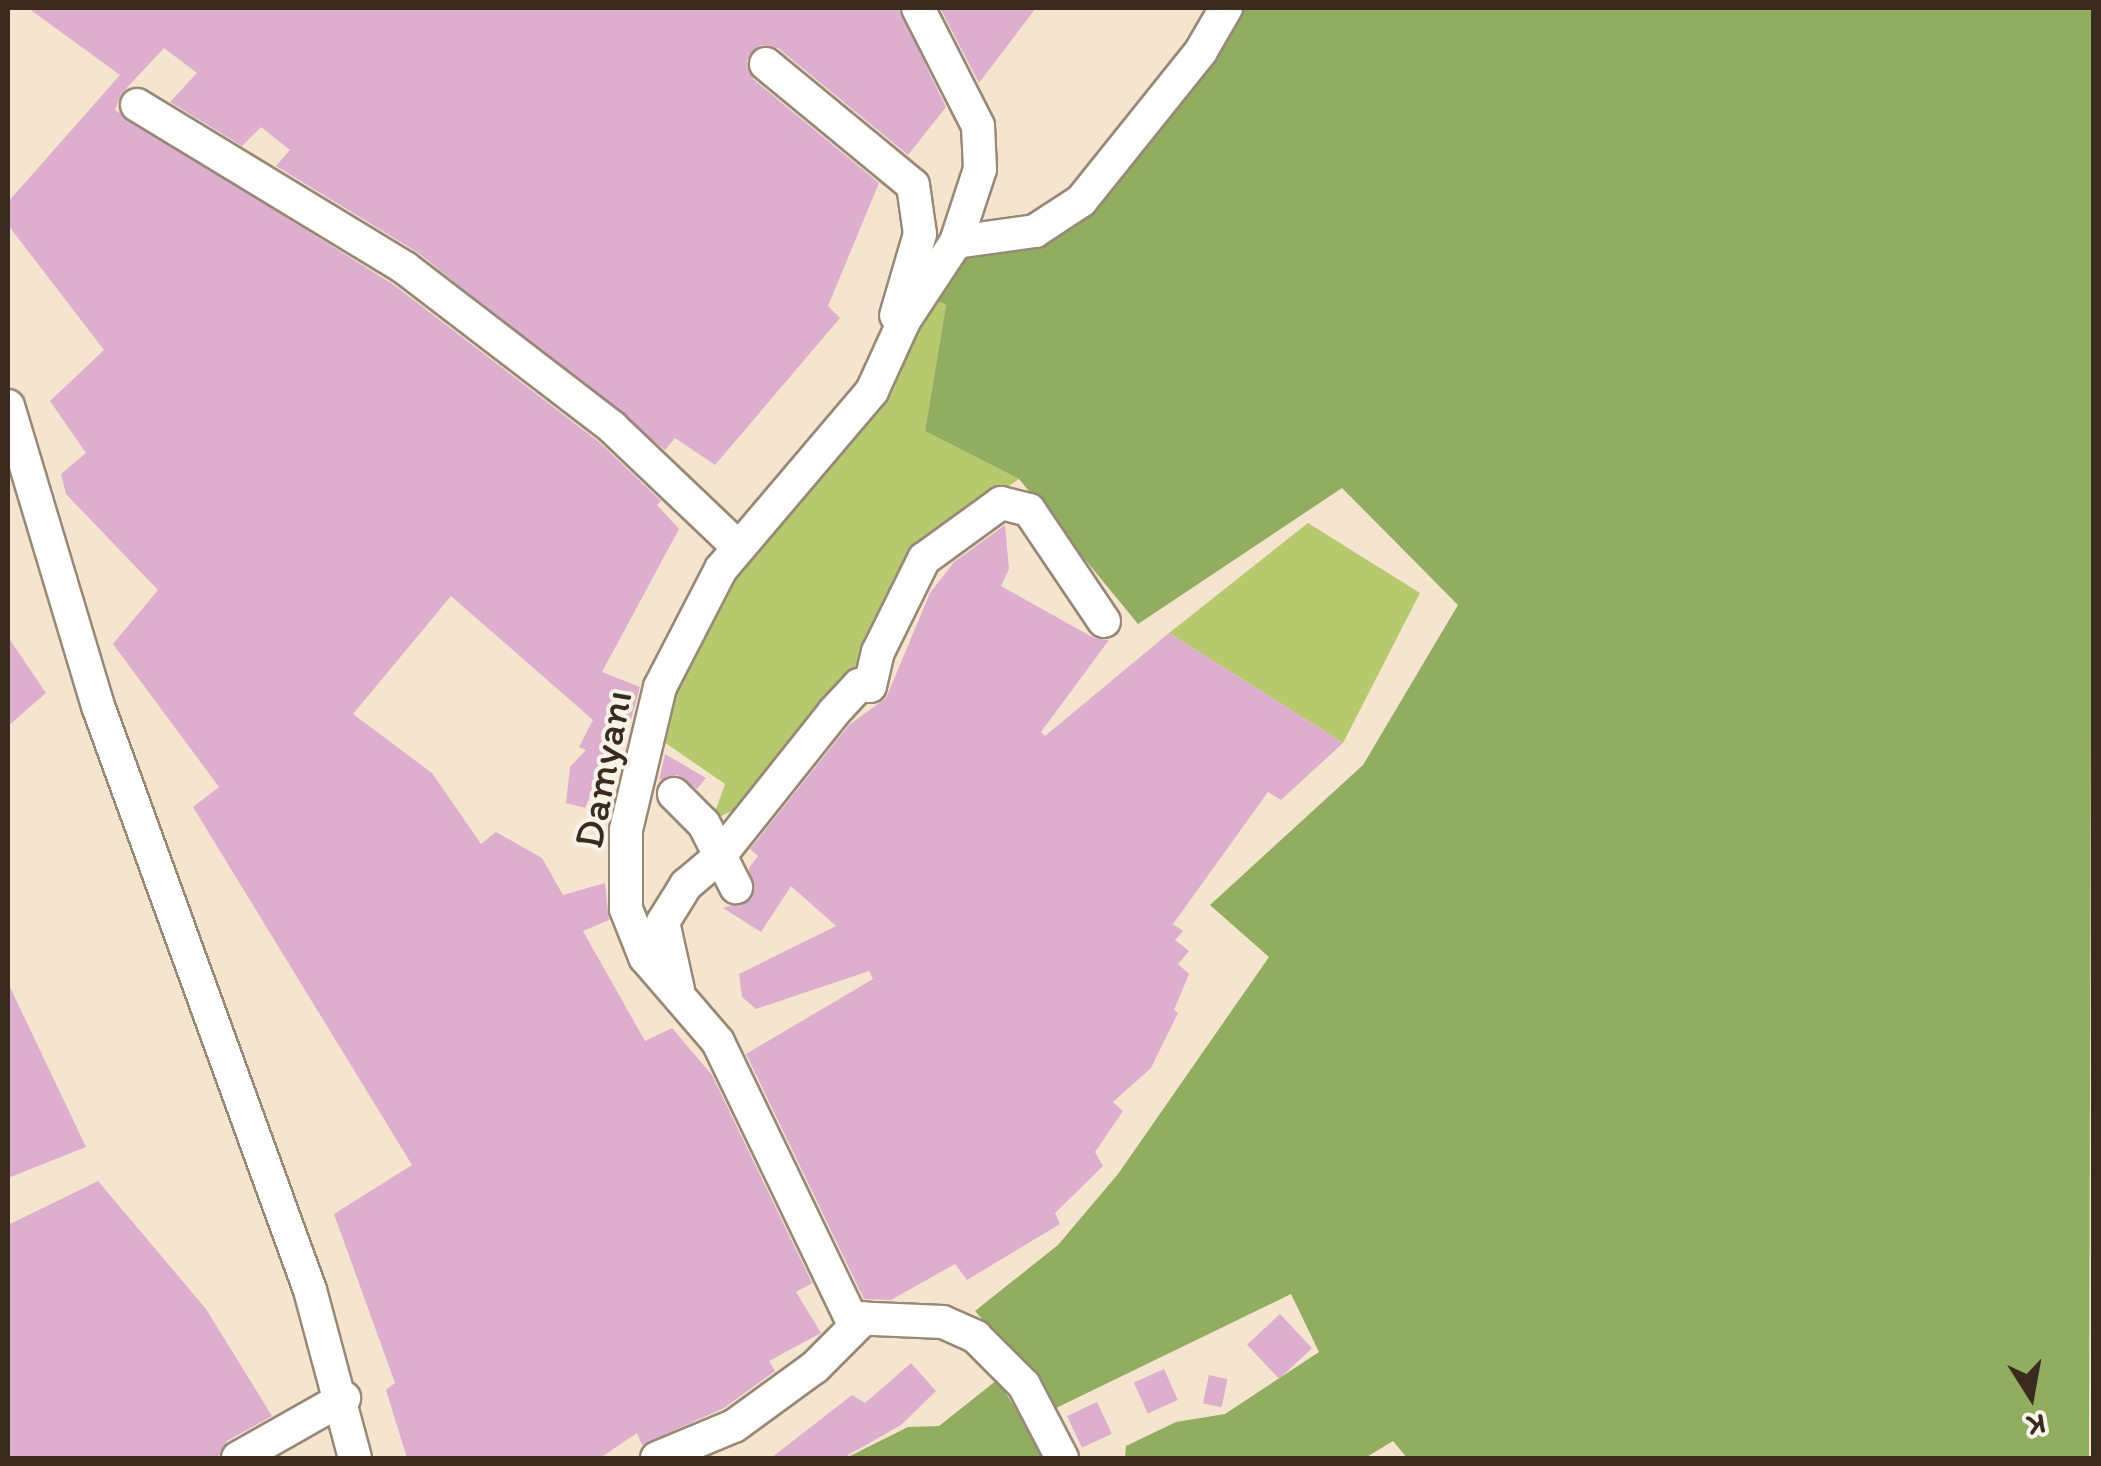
<!DOCTYPE html>
<html>
<head>
<meta charset="utf-8">
<style>
	body { margin:0 }
	#map { position:relative; width:2101px; height:1466px; overflow:hidden; background:#f5e5cf; font-family:Itim,sans-serif }
	div>[style] { position:absolute }
	.green>* { inset:0; background:#b7c96d }
	.forest>* { inset:0; background:#91ad60 }
	.building>* { inset:0; background:#ddaece; transform-origin:0 0 }
	.roads { filter:drop-shadow(2px 0 #988876) drop-shadow(-2px 0 #988876) drop-shadow(0 2px #988876) drop-shadow(0 -2px #988876) }
	.minor>* { height:32px; margin:-16px; padding:0 16px; transform-origin:16px; border-radius:16px; background:#fff }
	span { translate:-50% -50%; white-space:nowrap; text-align:center; line-height:1.15; -webkit-text-stroke:8px #f7f3e8; paint-order:stroke }
	.street-label { font-size:42px; color:#3b2a1e }
	.frame { position:absolute; inset:0; border:10px solid #3b2a1e; pointer-events:none }
	.north { position:absolute; left:1981px; top:1346px; width:100px; height:100px; -webkit-text-stroke:8px #f7f3e8; paint-order:stroke; rotate:169deg; font-size:28px; font-weight:700; line-height:40px; text-align:center; color:#3b2a1e }
	.north::after { content:''; display:block; margin:auto; width:35px; height:45px; background:#3b2a1e; clip-path:polygon(50% 0,100% 100%,50% 72%,0 100%) }
</style>
</head>
<body>
<div id="map">
	<div class="green">
		<i style="clip-path:polygon(927px 295px,946px 305px,925px 431px,1019px 479px,905px 559px,870px 667px,752px 802px,712px 820px,725px 784px,664px 742px,686px 645px)"></i>
		<i style="clip-path:polygon(1308px 523px,1420px 593px,1343px 743px,1169px 633px)"></i>
	</div>
	<div class="forest">
		<i style="clip-path:polygon(1232px 8px,2093px 8px,2089px 1458px,1407px 1458px,1393px 1441px,1365px 1458px,1125px 1458px,1126px 1446px,1176px 1422px,1225px 1414px,1319px 1352px,1291px 1294px,1052px 1410px,1034px 1378px,975px 1311px,1058px 1245px,1118px 1174px,1269px 957px,1210px 905px,1363px 765px,1458px 605px,1342px 488px,1138px 624px,1019px 479px,925px 431px,946px 305px,927px 295px,959px 252px,1037px 237px)"></i>
		<i style="clip-path:polygon(997px 1380px,1048px 1458px,846px 1458px,908px 1427px,939px 1426px)"></i>
	</div>
	<div class="building">
		<i style="clip-path:polygon(28px 8px,898px 8px,946px 107px,908px 155px,778px 48px,760px 45px,747px 60px,753px 79px,879px 183px,828px 306px,840px 318px,715px 465px,675px 438px,665px 450px,417px 252px,276px 166px,290px 150px,261px 127px,242px 146px,170px 102px,197px 73px,164px 48px,121px 94px,115px 110px,394px 285px,599px 442px,661px 501px,657px 505px,679px 529px,602px 672px,640px 687px,630px 723px,623px 721px,585px 808px,566px 803px,570px 767px,586px 750px,579px 747px,593px 720px,451px 596px,353px 714px,432px 773px,481px 844px,496px 832px,542px 858px,563px 895px,605px 883px,609px 920px,583px 931px,645px 1041px,672px 1028px,712px 1075px,812px 1283px,796px 1292px,821px 1333px,769px 1361px,775px 1371px,724px 1408px,642px 1445px,637px 1433px,600px 1458px,407px 1458px,386px 1390px,395px 1383px,334px 1214px,412px 1165px,193px 807px,219px 787px,113px 644px,158px 590px,66px 494px,61px 474px,86px 453px,50px 401px,104px 350px,8px 225px,8px 202px,120px 75px)"></i>
		<i style="clip-path:polygon(940px 8px,1036px 8px,979px 83px)"></i>
		<i style="clip-path:polygon(1005px 525px,1009px 569px,1001px 586px,1094px 638px,1109px 640px,1041px 732px,1045px 736px,1169px 633px,1343px 743px,1281px 800px,1268px 792px,1173px 924px,1183px 931px,1175px 940px,1189px 951px,1178px 964px,1189px 974px,1174px 1010px,1178px 1013px,1151px 1068px,1113px 1102px,1123px 1111px,1095px 1152px,1103px 1166px,1055px 1213px,1060px 1224px,967px 1280px,955px 1264px,891px 1300px,864px 1299px,746px 1054px,873px 979px,869px 971px,756px 1009px,742px 997px,739px 974px,836px 926px,791px 886px,761px 932px,723px 908px,752px 899px,749px 868px,758px 856px,750px 849px,849px 725px,886px 698px,930px 593px,954px 562px)"></i>
		<i style="clip-path:polygon(8px 637px,46px 693px,8px 726px)"></i>
		<i style="clip-path:polygon(665px 754px,706px 778px,697px 789px,678px 775px,659px 780px)"></i>
		<i style="clip-path:polygon(8px 983px,86px 1147px,8px 1178px)"></i>
		<i style="clip-path:polygon(98px 1181px,206px 1309px,272px 1416px,227px 1441px,218px 1458px,8px 1458px,8px 1225px)"></i>
		<i style="left:1280px;top:1314px;width:47px;height:45px;rotate:47deg"></i>
		<i style="clip-path:polygon(911px 1363px,936px 1391px,901px 1425px,843px 1458px,771px 1458px,852px 1395px,865px 1403px)"></i>
		<i style="left:1164px;top:1369px;width:34px;height:33px;rotate:66deg"></i>
		<i style="left:1209px;top:1375px;width:19px;height:29px;rotate:12deg"></i>
		<i style="left:1097px;top:1402px;width:35px;height:33px;rotate:65deg"></i>
	</div>
	<div class="roads">
		<div class="minor">
			<i style="left:918px;top:8px;width:132px;rotate:63deg"></i>
			<i style="left:978px;top:126px;width:43px;rotate:87.3deg"></i>
			<i style="left:980px;top:169px;width:77px;rotate:108.2deg"></i>
			<i style="left:956px;top:242px;width:95px;rotate:123.4deg"></i>
			<i style="left:904px;top:321px;width:77px;rotate:114.6deg"></i>
			<i style="left:872px;top:391px;width:233px;rotate:130.3deg"></i>
			<i style="left:721px;top:569px;width:133px;rotate:117.3deg"></i>
			<i style="left:660px;top:687px;width:147px;rotate:103.4deg"></i>
			<i style="left:626px;top:830px;width:79px;rotate:90deg"></i>
			<i style="left:626px;top:909px;width:52px;rotate:68.4deg"></i>
			<i style="left:645px;top:957px;width:112px;rotate:49.3deg"></i>
			<i style="left:718px;top:1042px;width:306px;rotate:64.3deg"></i>
			<i style="left:851px;top:1318px;width:92px;rotate:2.5deg"></i>
			<i style="left:943px;top:1322px;width:36px;rotate:24deg"></i>
			<i style="left:976px;top:1337px;width:68px;rotate:45deg"></i>
			<i style="left:1024px;top:1385px;width:82px;rotate:62.5deg"></i>
			<i style="left:766px;top:64px;width:190px;rotate:39.5deg"></i>
			<i style="left:913px;top:185px;width:49px;rotate:81.9deg"></i>
			<i style="left:920px;top:234px;width:85px;rotate:106.3deg"></i>
			<i style="left:137px;top:105px;width:314px;rotate:31.3deg"></i>
			<i style="left:405px;top:268px;width:261px;rotate:37.5deg"></i>
			<i style="left:612px;top:427px;width:174px;rotate:43.6deg"></i>
			<i style="left:956px;top:242px;width:80px;rotate:-7.9deg"></i>
			<i style="left:1035px;top:231px;width:55px;rotate:-33.1deg"></i>
			<i style="left:1081px;top:201px;width:192px;rotate:-51.3deg"></i>
			<i style="left:1201px;top:51px;width:50px;rotate:-59.8deg"></i>
			<i style="left:8px;top:406px;width:313px;rotate:73.3deg"></i>
			<i style="left:98px;top:706px;width:621px;rotate:70.05deg"></i>
			<i style="left:310px;top:1290px;width:174px;rotate:75deg"></i>
			<i style="left:674px;top:794px;width:42px;rotate:45deg"></i>
			<i style="left:704px;top:824px;width:71px;rotate:63.1deg"></i>
			<i style="left:678px;top:990px;width:70px;rotate:-102.4deg"></i>
			<i style="left:663px;top:922px;width:44px;rotate:-58.1deg"></i>
			<i style="left:686px;top:885px;width:42px;rotate:-40.2deg"></i>
			<i style="left:718px;top:858px;width:186px;rotate:-51.5deg"></i>
			<i style="left:834px;top:712px;width:37px;rotate:-47deg"></i>
			<i style="left:859px;top:685px;width:11px;rotate:5deg"></i>
			<i style="left:870px;top:686px;width:35px;rotate:-77deg"></i>
			<i style="left:878px;top:652px;width:104px;rotate:-63.7deg"></i>
			<i style="left:924px;top:559px;width:95px;rotate:-36deg"></i>
			<i style="left:1001px;top:503px;width:29px;rotate:14deg"></i>
			<i style="left:1029px;top:510px;width:134px;rotate:56deg"></i>
			<i style="left:238px;top:1458px;width:122px;rotate:-29.5deg"></i>
			<i style="left:657px;top:1458px;width:83px;rotate:-22.6deg"></i>
			<i style="left:734px;top:1426px;width:100px;rotate:-36.1deg"></i>
			<i style="left:815px;top:1367px;width:69px;rotate:-45deg"></i>
		</div>
	</div>
	<div class="street-label">
		<span style="left:603px;top:769px;rotate:-79deg">Damyanı</span>
	</div>
	<div class="frame"></div>
	<div class="north">K</div>
</div>
</body>
</html>
